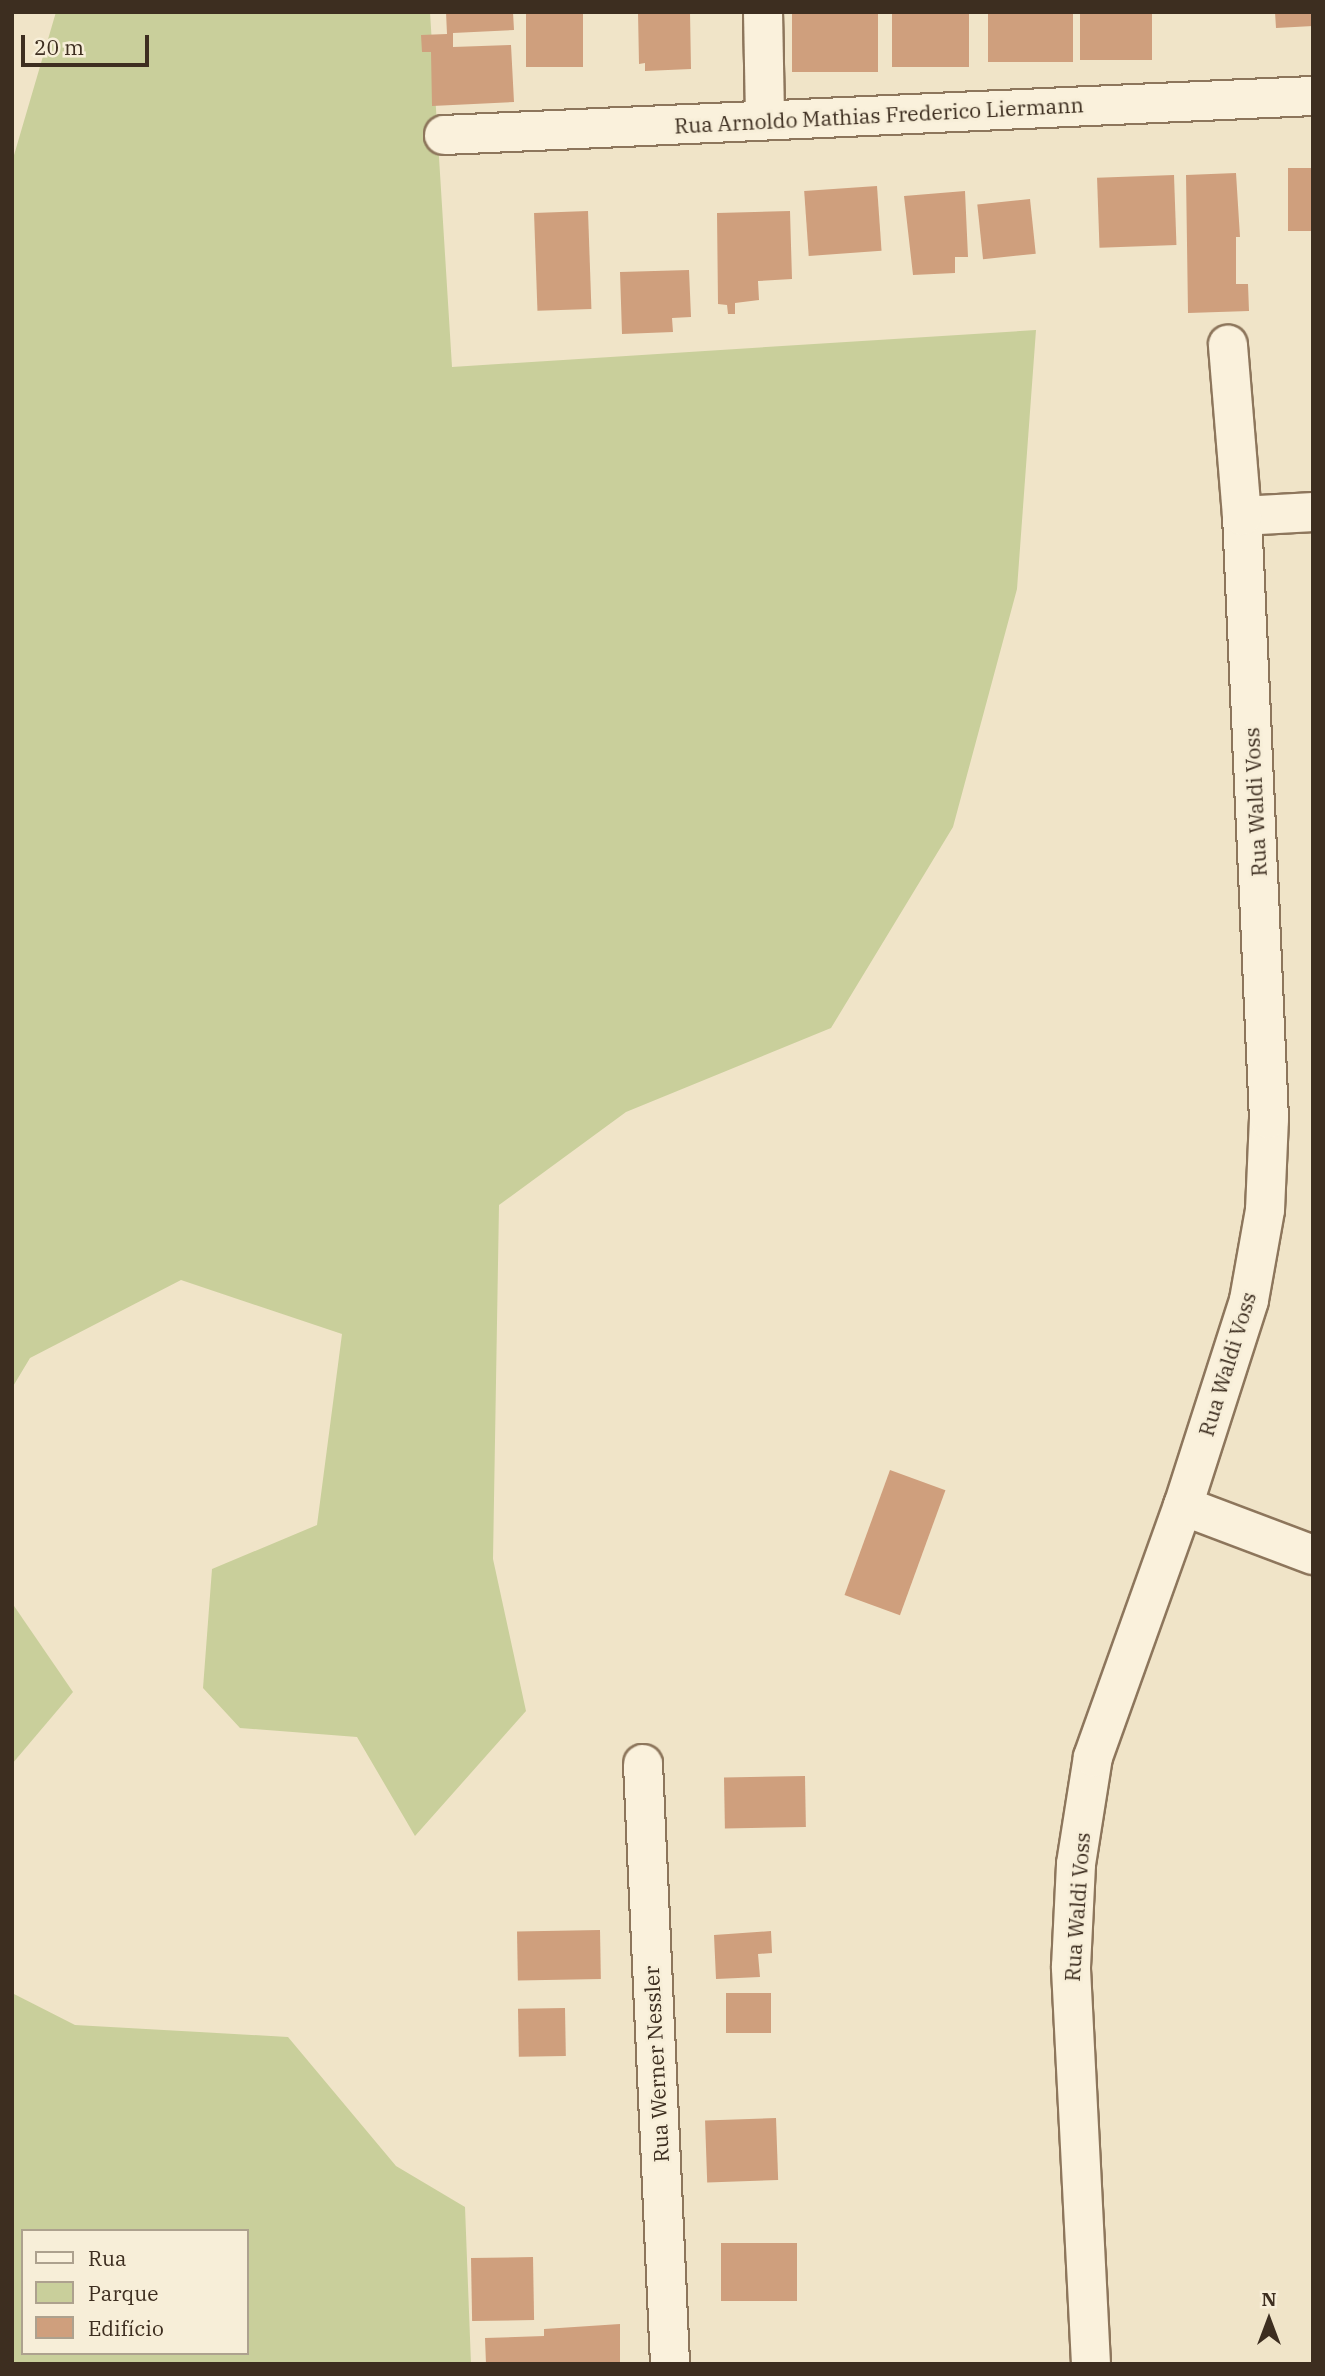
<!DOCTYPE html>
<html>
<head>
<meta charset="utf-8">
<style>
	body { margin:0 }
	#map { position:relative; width:1325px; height:2376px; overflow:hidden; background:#f0e4c8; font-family:"IBM Plex Serif",serif }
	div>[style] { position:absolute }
	.green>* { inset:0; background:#c9cf9b }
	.building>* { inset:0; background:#cf9f7d; transform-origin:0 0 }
	.roads { filter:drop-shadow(2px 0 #8d765c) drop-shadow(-2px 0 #8d765c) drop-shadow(0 2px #8d765c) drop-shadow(0 -2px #8d765c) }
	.minor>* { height:38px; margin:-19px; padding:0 19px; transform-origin:19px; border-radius:19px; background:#faf1dc }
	span { translate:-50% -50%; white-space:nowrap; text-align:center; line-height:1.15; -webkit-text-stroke:5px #f7eed8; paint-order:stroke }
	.street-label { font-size:21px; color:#3d2e20 }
	.frame { position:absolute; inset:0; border:14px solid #3d2e20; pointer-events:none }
	.legend { position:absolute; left:21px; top:2229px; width:228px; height:126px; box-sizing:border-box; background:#f7eed8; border:2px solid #ada18e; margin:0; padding:9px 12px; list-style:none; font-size:21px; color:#3d2e20 }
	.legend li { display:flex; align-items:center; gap:14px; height:35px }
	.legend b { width:35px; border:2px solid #ada18e }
	.north { position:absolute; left:1234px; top:2285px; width:70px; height:70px; -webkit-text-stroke:5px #f7eed8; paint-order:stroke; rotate:0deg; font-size:19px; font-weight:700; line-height:28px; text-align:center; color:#3d2e20 }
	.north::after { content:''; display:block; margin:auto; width:24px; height:32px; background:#3d2e20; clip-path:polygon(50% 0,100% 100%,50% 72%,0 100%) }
	.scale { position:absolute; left:21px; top:35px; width:128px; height:32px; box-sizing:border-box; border:4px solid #3d2e20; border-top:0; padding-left:9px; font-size:21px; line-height:24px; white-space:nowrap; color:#3d2e20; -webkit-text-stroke:5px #f7eed8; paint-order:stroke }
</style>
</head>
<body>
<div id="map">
	<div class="green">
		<i style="clip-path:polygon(56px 12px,430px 12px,452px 367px,1036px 330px,1017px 589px,953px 827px,831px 1028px,626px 1112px,499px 1205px,493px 1559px,526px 1711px,415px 1836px,357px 1737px,240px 1728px,203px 1688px,212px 1569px,317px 1525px,342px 1334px,181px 1280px,30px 1358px,12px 1388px,12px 162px)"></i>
		<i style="clip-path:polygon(12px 1603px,73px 1692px,12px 1764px)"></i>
		<i style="clip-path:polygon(evenodd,12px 1993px,75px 2025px,288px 2037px,396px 2166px,465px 2207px,471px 2364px,12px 2364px,12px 1993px,23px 2231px,247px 2231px,247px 2353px,23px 2353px,23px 2231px)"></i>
	</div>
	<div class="building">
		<i style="clip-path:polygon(446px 12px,513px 12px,514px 30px,453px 33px,453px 47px,511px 45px,514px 102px,432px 106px,431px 52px,422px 52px,421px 35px,447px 34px)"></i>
		<i style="left:526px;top:12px;width:57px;height:55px"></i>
		<i style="clip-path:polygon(638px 12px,690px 12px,691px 69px,645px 71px,645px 63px,639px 64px)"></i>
		<i style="left:792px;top:12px;width:86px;height:60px"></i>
		<i style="left:892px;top:12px;width:77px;height:55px"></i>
		<i style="left:988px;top:12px;width:85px;height:50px"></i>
		<i style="left:1080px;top:12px;width:72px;height:48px"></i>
		<i style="clip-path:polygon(1275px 12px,1313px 12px,1313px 26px,1276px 28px)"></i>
		<i style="left:1313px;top:168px;width:63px;height:25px;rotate:90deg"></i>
		<i style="clip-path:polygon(1236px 173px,1240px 237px,1236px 237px,1236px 284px,1248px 284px,1249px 311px,1188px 313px,1186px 175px)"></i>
		<i style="left:1174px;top:175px;width:70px;height:77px;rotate:88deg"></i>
		<i style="left:877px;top:186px;width:65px;height:73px;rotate:86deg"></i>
		<i style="clip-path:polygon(965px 191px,968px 257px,955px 257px,955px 273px,913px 275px,904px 196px)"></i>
		<i style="left:1030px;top:199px;width:55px;height:53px;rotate:84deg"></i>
		<i style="left:588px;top:211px;width:98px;height:54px;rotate:88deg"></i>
		<i style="clip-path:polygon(790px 211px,792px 279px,758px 281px,759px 300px,735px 303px,735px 314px,728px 314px,727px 305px,718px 304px,717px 213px)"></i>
		<i style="clip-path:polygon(689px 270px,691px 317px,672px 318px,673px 332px,622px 334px,620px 272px)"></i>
		<i style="left:890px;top:1470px;width:59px;height:133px;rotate:20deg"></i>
		<i style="left:805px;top:1776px;width:51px;height:81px;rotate:89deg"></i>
		<i style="left:600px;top:1930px;width:49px;height:83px;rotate:89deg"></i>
		<i style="clip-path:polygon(771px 1931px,772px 1953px,758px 1954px,760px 1977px,716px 1979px,714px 1935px)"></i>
		<i style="left:726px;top:1993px;width:45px;height:40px"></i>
		<i style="left:565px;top:2008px;width:48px;height:47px;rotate:89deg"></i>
		<i style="left:776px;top:2118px;width:62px;height:71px;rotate:88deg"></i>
		<i style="left:797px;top:2243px;width:58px;height:76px;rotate:90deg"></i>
		<i style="left:533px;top:2257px;width:63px;height:62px;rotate:89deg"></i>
		<i style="clip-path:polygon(620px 2324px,620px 2364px,486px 2364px,485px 2338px,544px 2336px,544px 2329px)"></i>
	</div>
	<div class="roads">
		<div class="minor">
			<i style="left:763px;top:12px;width:108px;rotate:88.9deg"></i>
			<i style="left:444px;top:135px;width:870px;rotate:-2.57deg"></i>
			<i style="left:1242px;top:516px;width:71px;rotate:-3.2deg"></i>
			<i style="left:1183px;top:1506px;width:139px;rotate:20.7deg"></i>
			<i style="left:643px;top:1764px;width:601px;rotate:87.42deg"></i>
			<i style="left:1091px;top:2364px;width:398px;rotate:-92.9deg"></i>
			<i style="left:1071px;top:1967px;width:103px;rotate:-87.2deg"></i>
			<i style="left:1076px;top:1864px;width:108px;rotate:-81deg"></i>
			<i style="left:1093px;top:1757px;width:267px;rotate:-70.3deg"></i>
			<i style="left:1183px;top:1506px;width:216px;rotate:-72.2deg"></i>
			<i style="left:1249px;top:1300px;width:91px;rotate:-79.9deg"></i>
			<i style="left:1265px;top:1210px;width:91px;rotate:-87.5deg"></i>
			<i style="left:1269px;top:1119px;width:604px;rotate:-92.56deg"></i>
			<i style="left:1242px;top:516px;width:172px;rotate:-94.7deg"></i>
		</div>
	</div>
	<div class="street-label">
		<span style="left:879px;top:115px;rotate:-3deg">Rua Arnoldo Mathias Frederico Liermann</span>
		<span style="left:1255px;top:802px;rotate:-93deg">Rua Waldi Voss</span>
		<span style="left:1227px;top:1364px;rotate:-73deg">Rua Waldi Voss</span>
		<span style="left:1077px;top:1907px;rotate:-86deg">Rua Waldi Voss</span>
		<span style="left:656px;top:2064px;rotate:-93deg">Rua Werner Nessler</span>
	</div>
	<div class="frame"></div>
	<ul class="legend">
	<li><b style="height:9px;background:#faf1dc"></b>Rua</li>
	<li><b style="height:19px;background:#c9cf9b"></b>Parque</li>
	<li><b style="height:19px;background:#cf9f7d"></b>Edifício</li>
	</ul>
	<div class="north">N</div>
	<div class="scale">20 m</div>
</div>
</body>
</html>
